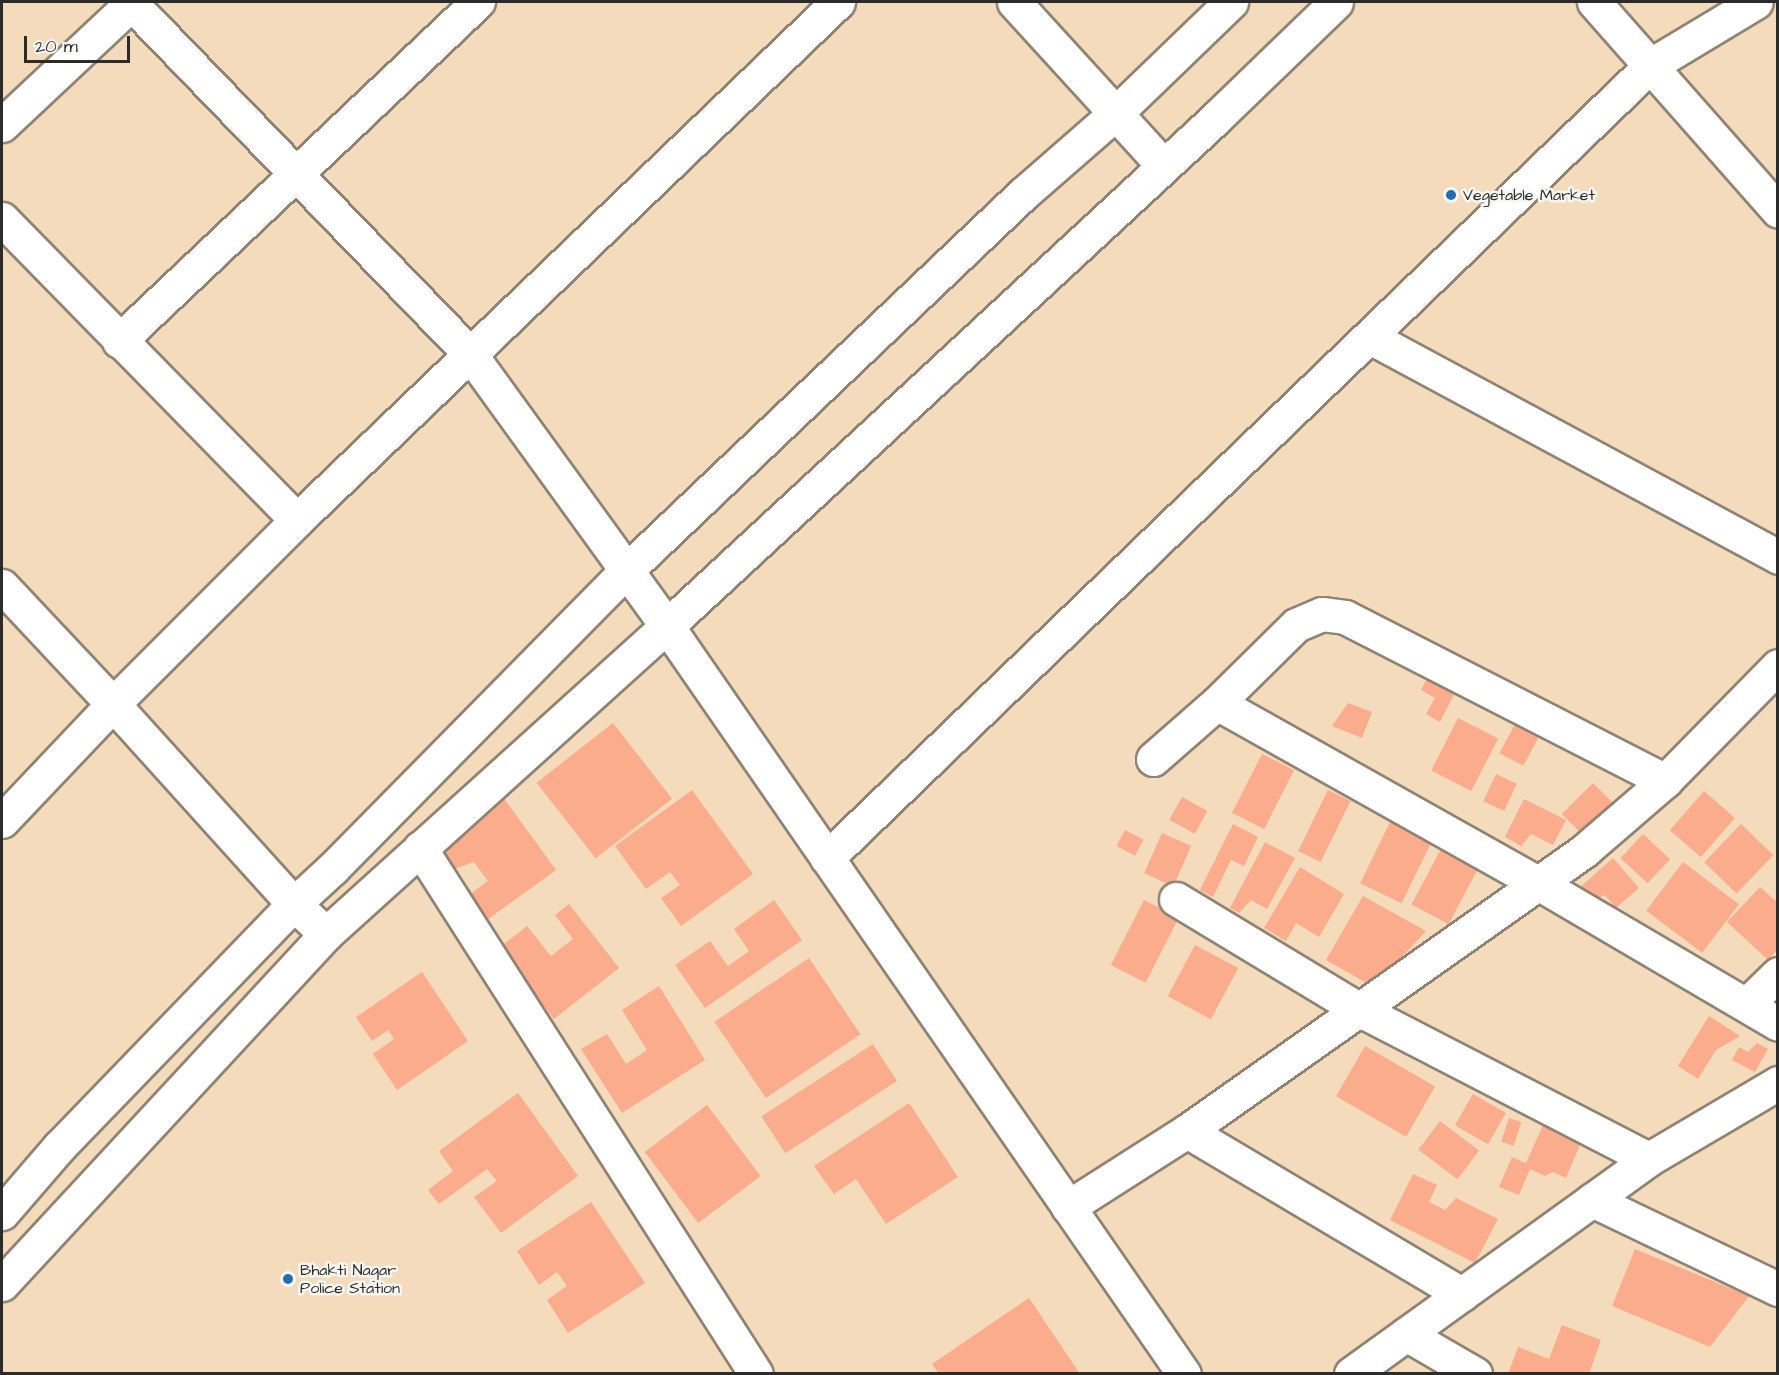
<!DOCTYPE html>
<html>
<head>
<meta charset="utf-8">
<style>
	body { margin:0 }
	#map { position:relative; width:1779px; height:1375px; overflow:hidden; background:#f3dbbb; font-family:"Architects Daughter",sans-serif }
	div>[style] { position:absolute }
	.building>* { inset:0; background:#faac8c; transform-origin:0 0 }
	.roads { filter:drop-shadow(2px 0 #8f8373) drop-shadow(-2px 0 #8f8373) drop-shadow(0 2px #8f8373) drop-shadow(0 -2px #8f8373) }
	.minor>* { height:33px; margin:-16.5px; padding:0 16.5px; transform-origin:16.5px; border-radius:16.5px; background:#fff }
	.major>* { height:33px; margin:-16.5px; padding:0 16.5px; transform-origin:16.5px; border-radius:16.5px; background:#fff }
	.dots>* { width:16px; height:16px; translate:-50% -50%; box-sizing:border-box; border:3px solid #f6f6f2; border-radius:50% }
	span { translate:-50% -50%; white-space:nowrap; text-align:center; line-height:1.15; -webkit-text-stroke:5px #f6f6f2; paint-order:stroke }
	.poi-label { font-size:16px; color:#2b2b2b }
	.left { translate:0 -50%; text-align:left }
	.frame { position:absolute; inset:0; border:3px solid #2b2b2b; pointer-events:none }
	.scale { position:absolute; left:24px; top:36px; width:106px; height:27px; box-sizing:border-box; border:3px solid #2b2b2b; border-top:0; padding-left:8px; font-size:18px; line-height:21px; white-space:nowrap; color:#2b2b2b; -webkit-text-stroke:4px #f6f6f2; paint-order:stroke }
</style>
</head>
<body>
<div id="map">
	<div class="building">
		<i style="clip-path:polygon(1429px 675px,1456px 691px,1440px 722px,1426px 714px,1435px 698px,1421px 690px)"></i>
		<i style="clip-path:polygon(1348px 703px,1372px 712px,1362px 738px,1332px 726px)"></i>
		<i style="left:1458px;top:718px;width:45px;height:59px;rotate:27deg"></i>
		<i style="left:613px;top:723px;width:96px;height:97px;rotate:52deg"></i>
		<i style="left:1515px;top:724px;width:27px;height:33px;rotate:28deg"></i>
		<i style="left:1262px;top:754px;width:36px;height:66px;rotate:27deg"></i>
		<i style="left:1496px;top:774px;width:23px;height:30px;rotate:25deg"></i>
		<i style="left:1593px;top:783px;width:31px;height:44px;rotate:45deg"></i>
		<i style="clip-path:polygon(692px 790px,753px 874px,681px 926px,661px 898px,680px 885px,670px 872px,646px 889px,615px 846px)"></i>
		<i style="left:1328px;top:790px;width:25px;height:68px;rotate:26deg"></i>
		<i style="left:1704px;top:791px;width:41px;height:52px;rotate:41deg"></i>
		<i style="clip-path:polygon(503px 797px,556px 870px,484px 922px,466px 897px,488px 881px,474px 862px,454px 869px,437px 845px)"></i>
		<i style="left:1182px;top:797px;width:29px;height:26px;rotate:29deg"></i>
		<i style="clip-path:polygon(1524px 799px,1566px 820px,1553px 845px,1531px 834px,1521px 846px,1505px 837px)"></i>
		<i style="left:1394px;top:814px;width:46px;height:77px;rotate:26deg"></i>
		<i style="clip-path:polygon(1233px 824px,1258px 837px,1244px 866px,1231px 860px,1213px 897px,1200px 890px)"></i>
		<i style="left:1741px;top:824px;width:45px;height:53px;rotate:44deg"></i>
		<i style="left:1125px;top:830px;width:21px;height:18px;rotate:28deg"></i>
		<i style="left:1162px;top:833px;width:32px;height:44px;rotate:24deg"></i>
		<i style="left:1643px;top:834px;width:37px;height:33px;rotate:43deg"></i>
		<i style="clip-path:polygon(1265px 842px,1295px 858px,1267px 909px,1251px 900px,1239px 913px,1230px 908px)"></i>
		<i style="left:1442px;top:847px;width:42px;height:65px;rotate:28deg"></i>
		<i style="clip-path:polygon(1613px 858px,1639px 888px,1616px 908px,1605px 895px,1589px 902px,1577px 890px)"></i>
		<i style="left:1683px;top:862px;width:70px;height:61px;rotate:37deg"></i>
		<i style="clip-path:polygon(1300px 867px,1344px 894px,1319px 937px,1296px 923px,1286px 941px,1264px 928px)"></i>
		<i style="clip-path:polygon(1760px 887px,1778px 903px,1778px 949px,1768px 960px,1727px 922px)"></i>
		<i style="clip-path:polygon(1363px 896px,1426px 931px,1374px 987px,1326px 960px)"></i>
		<i style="clip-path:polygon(774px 900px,802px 940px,705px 1008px,675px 965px,710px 941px,728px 966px,749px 951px,734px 929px)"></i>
		<i style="left:1144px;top:900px;width:39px;height:73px;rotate:27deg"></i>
		<i style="clip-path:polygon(569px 904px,619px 968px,554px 1019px,499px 948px,527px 926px,551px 956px,573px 939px,555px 915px)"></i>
		<i style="left:1195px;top:945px;width:49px;height:58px;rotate:28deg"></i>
		<i style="left:809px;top:958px;width:92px;height:114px;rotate:56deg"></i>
		<i style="clip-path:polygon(422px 972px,468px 1041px,397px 1090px,373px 1054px,394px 1039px,388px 1030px,372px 1041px,356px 1017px)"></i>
		<i style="clip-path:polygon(659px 986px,705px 1060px,622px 1113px,581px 1049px,607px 1034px,626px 1064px,647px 1050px,622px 1010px)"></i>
		<i style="clip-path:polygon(1709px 1016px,1740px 1036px,1716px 1050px,1698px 1079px,1678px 1066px)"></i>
		<i style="clip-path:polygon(1757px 1043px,1768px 1049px,1755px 1072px,1732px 1060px,1739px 1047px,1748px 1052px)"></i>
		<i style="left:873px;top:1044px;width:44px;height:133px;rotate:57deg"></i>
		<i style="left:1365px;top:1046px;width:81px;height:58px;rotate:30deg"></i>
		<i style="clip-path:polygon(518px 1093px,578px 1176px,501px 1233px,474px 1197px,497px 1181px,487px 1169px,439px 1204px,428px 1190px,453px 1171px,439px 1151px)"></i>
		<i style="left:1473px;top:1094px;width:38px;height:36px;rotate:30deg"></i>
		<i style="clip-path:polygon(909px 1103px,958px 1177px,886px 1224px,856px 1179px,834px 1194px,814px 1166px)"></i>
		<i style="left:707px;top:1105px;width:89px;height:78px;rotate:53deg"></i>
		<i style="left:1509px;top:1118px;width:13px;height:25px;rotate:18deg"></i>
		<i style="left:1440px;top:1121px;width:49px;height:36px;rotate:37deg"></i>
		<i style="clip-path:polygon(1544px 1123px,1582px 1140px,1566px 1178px,1553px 1172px,1545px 1176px,1530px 1169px,1519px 1195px,1499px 1187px,1512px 1157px,1526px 1163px)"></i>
		<i style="clip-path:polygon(1413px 1174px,1437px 1185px,1429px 1202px,1445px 1210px,1456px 1198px,1498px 1219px,1475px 1263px,1390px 1220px)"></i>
		<i style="clip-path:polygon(591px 1202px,645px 1283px,568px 1333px,547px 1300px,567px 1286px,557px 1272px,539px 1285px,517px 1251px)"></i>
		<i style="clip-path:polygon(1635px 1249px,1749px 1296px,1710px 1347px,1612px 1306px)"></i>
		<i style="clip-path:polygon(1029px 1298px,1080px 1374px,939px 1374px,932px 1364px)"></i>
		<i style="clip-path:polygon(1562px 1325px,1601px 1340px,1589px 1374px,1508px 1374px,1518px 1347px,1549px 1359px)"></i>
	</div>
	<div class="roads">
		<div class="minor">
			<i style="left:130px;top:2px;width:489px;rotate:46deg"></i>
			<i style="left:470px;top:354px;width:336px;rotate:54.1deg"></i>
			<i style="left:667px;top:626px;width:909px;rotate:55.35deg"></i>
			<i style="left:1014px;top:2px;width:222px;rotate:47.6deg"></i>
			<i style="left:1594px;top:2px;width:278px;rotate:48.6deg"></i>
			<i style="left:2px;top:125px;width:180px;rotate:-43.2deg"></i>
			<i style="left:2px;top:219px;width:421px;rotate:45.6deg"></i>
			<i style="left:1370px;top:337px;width:464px;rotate:28.3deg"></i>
			<i style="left:119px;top:341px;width:494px;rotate:-43.4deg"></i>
			<i style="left:2px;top:586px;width:162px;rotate:46.8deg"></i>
			<i style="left:113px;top:704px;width:270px;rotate:47.9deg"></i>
			<i style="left:294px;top:904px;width:44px;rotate:43.2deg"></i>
			<i style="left:1217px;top:703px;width:368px;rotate:29.3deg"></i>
			<i style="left:1538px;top:883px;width:278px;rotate:30.4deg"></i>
			<i style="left:1153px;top:759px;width:85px;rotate:-41.2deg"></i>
			<i style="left:1217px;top:703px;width:111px;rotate:-44.6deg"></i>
			<i style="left:1296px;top:625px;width:28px;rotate:-23deg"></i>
			<i style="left:1322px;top:614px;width:23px;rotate:7deg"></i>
			<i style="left:1345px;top:617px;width:360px;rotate:27.1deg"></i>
			<i style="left:2px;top:821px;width:161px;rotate:-46.5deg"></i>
			<i style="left:113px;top:704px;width:260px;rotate:-45deg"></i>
			<i style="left:297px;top:520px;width:749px;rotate:-43.76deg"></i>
			<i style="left:420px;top:848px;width:624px;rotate:57.43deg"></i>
			<i style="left:827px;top:858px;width:1144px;rotate:-43.9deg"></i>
			<i style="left:1651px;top:65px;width:122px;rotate:-31deg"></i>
			<i style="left:1176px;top:899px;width:213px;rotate:31.1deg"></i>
			<i style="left:1358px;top:1009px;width:327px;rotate:27.3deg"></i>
			<i style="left:1747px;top:1004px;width:43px;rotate:-44.1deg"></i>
			<i style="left:1187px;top:1131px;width:320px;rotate:30.7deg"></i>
			<i style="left:1592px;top:1200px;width:206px;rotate:25.6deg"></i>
			<i style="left:1068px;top:1207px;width:141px;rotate:-32.6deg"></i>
			<i style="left:1187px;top:1131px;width:487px;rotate:-35.2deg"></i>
			<i style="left:1585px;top:850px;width:106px;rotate:-40.8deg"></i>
			<i style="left:1665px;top:781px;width:161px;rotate:-45.5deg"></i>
			<i style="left:1406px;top:1334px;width:80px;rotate:30.1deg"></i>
			<i style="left:1351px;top:1374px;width:367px;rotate:-35.8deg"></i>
			<i style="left:1649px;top:1159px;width:150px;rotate:-30.5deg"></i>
		</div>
		<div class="major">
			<i style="left:2px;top:1213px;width:87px;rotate:-49.2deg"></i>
			<i style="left:59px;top:1147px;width:338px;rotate:-46deg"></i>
			<i style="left:294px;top:904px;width:53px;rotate:-42.7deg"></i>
			<i style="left:333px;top:868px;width:419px;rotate:-45.4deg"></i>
			<i style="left:627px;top:570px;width:546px;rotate:-43.52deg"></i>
			<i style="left:1023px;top:194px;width:123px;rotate:-41.1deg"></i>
			<i style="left:1116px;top:113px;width:160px;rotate:-44deg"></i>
			<i style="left:2px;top:1284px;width:477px;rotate:-47.2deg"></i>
			<i style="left:326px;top:934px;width:460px;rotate:-42.1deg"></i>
			<i style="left:667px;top:626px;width:747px;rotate:-42.77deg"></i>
			<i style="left:1215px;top:119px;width:168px;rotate:-44deg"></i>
		</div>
	</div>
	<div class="dots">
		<i style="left:1451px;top:195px;background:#1f6fb2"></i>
		<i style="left:288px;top:1279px;background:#1f6fb2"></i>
	</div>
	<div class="poi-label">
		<span class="left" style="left:1463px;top:195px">Vegetable Market</span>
		<span class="left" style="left:300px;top:1279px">Bhakti Nagar<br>Police Station</span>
	</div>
	<div class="frame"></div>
	<div class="scale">20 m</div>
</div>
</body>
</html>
